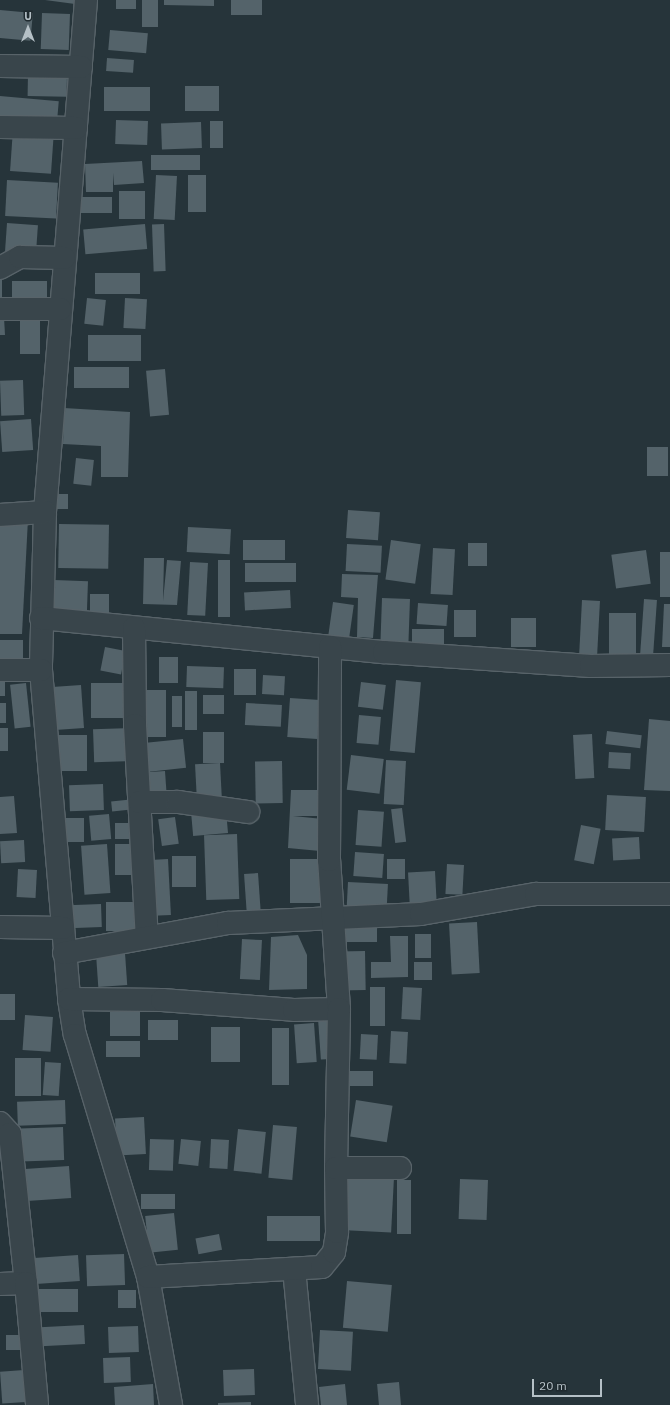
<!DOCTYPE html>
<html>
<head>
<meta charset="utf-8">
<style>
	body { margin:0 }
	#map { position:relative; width:670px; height:1405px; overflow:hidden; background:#26343a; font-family:"IBM Plex Sans",sans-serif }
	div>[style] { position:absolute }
	.building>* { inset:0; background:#54636a; transform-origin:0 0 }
	.roads { filter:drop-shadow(1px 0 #586369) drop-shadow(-1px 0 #586369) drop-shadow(0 1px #586369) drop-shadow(0 -1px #586369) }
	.street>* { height:22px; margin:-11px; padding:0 11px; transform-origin:11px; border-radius:11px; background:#39454b }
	span { translate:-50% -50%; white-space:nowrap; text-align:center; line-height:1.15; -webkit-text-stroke:3.5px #1f2a2f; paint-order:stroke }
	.north { position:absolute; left:8px; top:8px; width:40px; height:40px; -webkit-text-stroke:3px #1f2a2f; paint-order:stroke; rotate:0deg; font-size:11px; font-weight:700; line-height:16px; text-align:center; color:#b5c0c6 }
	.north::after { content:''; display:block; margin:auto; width:14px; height:18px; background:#b5c0c6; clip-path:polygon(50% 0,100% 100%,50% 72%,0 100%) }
	.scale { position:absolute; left:532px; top:1379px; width:70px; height:18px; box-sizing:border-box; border:2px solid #b5c0c6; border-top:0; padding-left:5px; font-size:12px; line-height:14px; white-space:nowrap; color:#b5c0c6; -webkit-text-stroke:3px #1f2a2f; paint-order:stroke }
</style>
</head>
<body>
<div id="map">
	<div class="building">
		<i style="clip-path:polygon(45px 0,75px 0,75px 4px)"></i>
		<i style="left:116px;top:0;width:20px;height:9px"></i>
		<i style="left:142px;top:0;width:16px;height:27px"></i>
		<i style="clip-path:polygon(164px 0,214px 0,214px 6px,164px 5px)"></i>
		<i style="left:231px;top:0;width:31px;height:15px"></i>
		<i style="left:0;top:10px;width:33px;height:28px;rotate:5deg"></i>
		<i style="left:42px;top:13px;width:28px;height:36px;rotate:2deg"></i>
		<i style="left:110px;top:30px;width:38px;height:20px;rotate:5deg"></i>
		<i style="left:107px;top:58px;width:27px;height:13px;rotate:4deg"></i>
		<i style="left:28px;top:73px;width:39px;height:23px;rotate:1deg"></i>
		<i style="left:185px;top:86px;width:34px;height:25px"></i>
		<i style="left:104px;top:87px;width:46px;height:24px"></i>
		<i style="left:0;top:96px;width:59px;height:20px;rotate:5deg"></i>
		<i style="left:116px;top:120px;width:32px;height:24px;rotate:2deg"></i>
		<i style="left:210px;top:121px;width:13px;height:27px"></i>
		<i style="left:201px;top:122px;width:26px;height:40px;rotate:88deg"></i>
		<i style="left:13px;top:129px;width:41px;height:42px;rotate:4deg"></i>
		<i style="left:151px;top:155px;width:49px;height:15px"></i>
		<i style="clip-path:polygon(142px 161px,144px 183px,114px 185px,113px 173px,113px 192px,86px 192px,85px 164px)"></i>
		<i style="left:156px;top:175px;width:21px;height:44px;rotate:3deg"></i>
		<i style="left:188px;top:175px;width:18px;height:37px"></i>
		<i style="left:7px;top:180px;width:51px;height:36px;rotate:3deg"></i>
		<i style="left:119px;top:191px;width:26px;height:28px"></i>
		<i style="left:77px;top:197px;width:35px;height:16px"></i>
		<i style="left:7px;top:223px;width:31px;height:28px;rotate:4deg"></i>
		<i style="left:145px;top:224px;width:25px;height:62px;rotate:85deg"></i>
		<i style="left:164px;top:224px;width:47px;height:12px;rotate:88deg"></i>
		<i style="left:140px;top:273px;width:21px;height:45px;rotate:90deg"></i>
		<i style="left:0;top:274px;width:2px;height:26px"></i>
		<i style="left:12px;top:281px;width:35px;height:24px"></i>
		<i style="left:87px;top:298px;width:19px;height:26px;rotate:6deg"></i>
		<i style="left:125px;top:298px;width:22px;height:30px;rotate:3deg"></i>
		<i style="clip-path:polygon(0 317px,4px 317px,5px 335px,0 335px)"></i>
		<i style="left:20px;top:320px;width:20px;height:34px"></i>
		<i style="left:88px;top:335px;width:53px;height:26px"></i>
		<i style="left:74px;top:367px;width:55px;height:21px"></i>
		<i style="left:165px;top:369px;width:46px;height:19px;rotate:85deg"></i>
		<i style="left:23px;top:380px;width:35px;height:23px;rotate:88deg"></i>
		<i style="clip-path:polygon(64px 408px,130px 412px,128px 477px,101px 477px,101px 446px,63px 444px)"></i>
		<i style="left:31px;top:419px;width:31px;height:31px;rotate:86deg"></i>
		<i style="left:647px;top:447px;width:21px;height:29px"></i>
		<i style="left:76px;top:458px;width:18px;height:26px;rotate:6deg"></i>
		<i style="left:68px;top:494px;width:15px;height:17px;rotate:90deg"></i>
		<i style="left:348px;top:510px;width:32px;height:28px;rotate:4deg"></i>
		<i style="clip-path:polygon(0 518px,28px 519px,22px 634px,0 634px)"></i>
		<i style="left:59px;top:524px;width:50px;height:44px;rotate:1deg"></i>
		<i style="left:188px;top:527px;width:43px;height:25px;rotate:3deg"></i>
		<i style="left:243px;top:540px;width:42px;height:20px"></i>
		<i style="left:391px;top:540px;width:30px;height:40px;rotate:8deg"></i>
		<i style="left:468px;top:543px;width:19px;height:23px"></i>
		<i style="left:347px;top:544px;width:35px;height:27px;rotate:3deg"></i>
		<i style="left:433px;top:548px;width:22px;height:46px;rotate:3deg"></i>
		<i style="left:646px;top:550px;width:34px;height:35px;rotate:82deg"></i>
		<i style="left:660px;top:552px;width:10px;height:45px"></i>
		<i style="clip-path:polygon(144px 558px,164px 558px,163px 601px,167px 560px,181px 561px,177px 605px,143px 604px)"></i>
		<i style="left:218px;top:560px;width:12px;height:57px"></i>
		<i style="left:190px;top:562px;width:18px;height:53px;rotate:3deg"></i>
		<i style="left:245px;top:563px;width:51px;height:19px"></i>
		<i style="clip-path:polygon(342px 574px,378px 575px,373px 638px,357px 637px,358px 598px,341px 597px)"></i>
		<i style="left:54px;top:580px;width:34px;height:33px;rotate:2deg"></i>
		<i style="left:290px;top:590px;width:18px;height:46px;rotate:87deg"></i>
		<i style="left:90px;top:594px;width:19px;height:24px"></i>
		<i style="left:382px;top:598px;width:28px;height:45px;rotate:2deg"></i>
		<i style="left:644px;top:599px;width:13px;height:58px;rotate:4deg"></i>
		<i style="left:582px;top:600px;width:18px;height:60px;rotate:3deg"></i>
		<i style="left:333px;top:602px;width:21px;height:35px;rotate:8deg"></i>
		<i style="left:418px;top:603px;width:30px;height:21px;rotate:4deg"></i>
		<i style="clip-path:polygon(664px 604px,670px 604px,670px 647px,662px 647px)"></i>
		<i style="left:454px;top:610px;width:22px;height:27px"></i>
		<i style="left:609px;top:613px;width:27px;height:41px"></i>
		<i style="left:511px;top:618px;width:25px;height:29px"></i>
		<i style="left:412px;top:629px;width:32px;height:22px"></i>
		<i style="left:0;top:640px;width:23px;height:25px"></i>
		<i style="left:105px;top:647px;width:21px;height:24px;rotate:11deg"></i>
		<i style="left:159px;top:657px;width:19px;height:26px"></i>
		<i style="left:187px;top:666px;width:37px;height:21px;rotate:2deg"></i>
		<i style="left:256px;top:669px;width:26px;height:22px;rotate:90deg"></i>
		<i style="left:263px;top:675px;width:22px;height:19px;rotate:3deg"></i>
		<i style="left:0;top:679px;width:5px;height:17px"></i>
		<i style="left:396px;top:680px;width:25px;height:71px;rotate:5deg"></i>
		<i style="left:361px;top:682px;width:25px;height:25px;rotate:7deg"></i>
		<i style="left:26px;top:683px;width:44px;height:16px;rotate:84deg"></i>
		<i style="left:132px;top:683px;width:35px;height:41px;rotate:90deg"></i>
		<i style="left:81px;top:685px;width:43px;height:29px;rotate:86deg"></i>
		<i style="left:140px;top:690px;width:26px;height:47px"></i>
		<i style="left:185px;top:691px;width:12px;height:39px"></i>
		<i style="left:203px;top:695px;width:21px;height:19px"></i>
		<i style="left:172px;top:696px;width:10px;height:31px"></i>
		<i style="left:290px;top:698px;width:30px;height:39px;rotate:4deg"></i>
		<i style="left:0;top:703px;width:6px;height:20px"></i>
		<i style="left:246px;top:703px;width:36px;height:22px;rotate:3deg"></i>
		<i style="left:359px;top:715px;width:22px;height:28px;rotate:5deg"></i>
		<i style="clip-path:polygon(649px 719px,670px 721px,670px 791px,644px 790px)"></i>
		<i style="left:8px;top:728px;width:23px;height:8px;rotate:90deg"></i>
		<i style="left:132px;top:728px;width:33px;height:39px;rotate:88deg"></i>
		<i style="left:607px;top:731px;width:35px;height:13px;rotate:7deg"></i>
		<i style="left:203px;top:732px;width:21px;height:31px"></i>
		<i style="left:592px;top:734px;width:44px;height:19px;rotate:87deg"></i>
		<i style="left:87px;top:735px;width:36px;height:31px;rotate:90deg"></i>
		<i style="left:183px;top:739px;width:29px;height:37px;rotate:84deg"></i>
		<i style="left:609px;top:752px;width:22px;height:16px;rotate:3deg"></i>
		<i style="left:351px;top:755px;width:33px;height:35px;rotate:7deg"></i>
		<i style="left:386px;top:760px;width:20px;height:44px;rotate:3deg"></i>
		<i style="left:282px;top:761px;width:42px;height:27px;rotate:89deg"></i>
		<i style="left:220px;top:763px;width:38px;height:25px;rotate:87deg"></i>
		<i style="left:165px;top:771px;width:26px;height:23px;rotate:86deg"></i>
		<i style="left:103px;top:784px;width:26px;height:34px;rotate:88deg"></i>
		<i style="clip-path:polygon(291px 790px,325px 790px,325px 816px,293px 816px,323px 819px,320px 851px,288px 848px)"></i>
		<i style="left:607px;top:795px;width:39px;height:35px;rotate:3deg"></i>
		<i style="clip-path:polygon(14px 796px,17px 833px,0 834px,0 797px)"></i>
		<i style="left:135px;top:799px;width:10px;height:24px;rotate:84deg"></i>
		<i style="left:402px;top:808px;width:34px;height:11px;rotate:83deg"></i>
		<i style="left:226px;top:810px;width:23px;height:35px;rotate:85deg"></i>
		<i style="left:358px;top:810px;width:26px;height:35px;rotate:4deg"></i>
		<i style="left:109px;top:814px;width:25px;height:20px;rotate:85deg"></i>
		<i style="left:175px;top:817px;width:27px;height:17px;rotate:82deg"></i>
		<i style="left:64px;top:818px;width:20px;height:24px"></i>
		<i style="left:115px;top:823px;width:18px;height:16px"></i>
		<i style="left:581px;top:825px;width:20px;height:36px;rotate:11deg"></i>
		<i style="left:237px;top:834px;width:65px;height:33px;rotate:88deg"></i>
		<i style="left:639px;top:837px;width:22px;height:27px;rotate:87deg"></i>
		<i style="left:24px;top:840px;width:22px;height:24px;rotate:87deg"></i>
		<i style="left:107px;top:844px;width:49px;height:26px;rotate:86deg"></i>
		<i style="left:115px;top:844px;width:17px;height:31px"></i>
		<i style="left:355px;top:852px;width:29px;height:24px;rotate:4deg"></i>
		<i style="left:196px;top:856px;width:31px;height:24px;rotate:90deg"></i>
		<i style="left:168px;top:859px;width:56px;height:18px;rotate:87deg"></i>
		<i style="left:290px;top:859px;width:31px;height:44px"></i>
		<i style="left:387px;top:859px;width:18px;height:20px"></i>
		<i style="left:447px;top:864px;width:17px;height:30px;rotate:3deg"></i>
		<i style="left:18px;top:869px;width:19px;height:28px;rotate:3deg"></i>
		<i style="left:435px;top:871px;width:36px;height:27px;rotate:87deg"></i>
		<i style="left:258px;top:873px;width:41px;height:14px;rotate:86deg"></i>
		<i style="left:348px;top:882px;width:40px;height:25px;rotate:3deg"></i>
		<i style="left:106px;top:902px;width:31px;height:29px"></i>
		<i style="left:101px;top:904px;width:23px;height:33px;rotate:88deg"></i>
		<i style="left:477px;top:922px;width:51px;height:28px;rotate:87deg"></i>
		<i style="left:340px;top:927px;width:37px;height:15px"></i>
		<i style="left:415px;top:934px;width:16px;height:24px"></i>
		<i style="clip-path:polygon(298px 935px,307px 955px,307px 989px,269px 990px,271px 937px)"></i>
		<i style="clip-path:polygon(390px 936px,408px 936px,408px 977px,371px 978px,371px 962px,391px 962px)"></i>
		<i style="left:242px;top:939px;width:20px;height:40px;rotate:3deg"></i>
		<i style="left:365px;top:951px;width:39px;height:27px;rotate:89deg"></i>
		<i style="left:125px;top:953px;width:32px;height:29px;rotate:86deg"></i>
		<i style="left:414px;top:962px;width:18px;height:18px"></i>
		<i style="left:370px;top:987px;width:15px;height:39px"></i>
		<i style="left:403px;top:987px;width:19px;height:32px;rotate:3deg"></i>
		<i style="left:0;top:994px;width:15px;height:26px"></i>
		<i style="left:110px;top:1012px;width:30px;height:24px"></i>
		<i style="left:25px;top:1015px;width:28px;height:35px;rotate:4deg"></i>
		<i style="left:328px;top:1018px;width:41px;height:10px;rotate:86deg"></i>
		<i style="left:178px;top:1020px;width:20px;height:30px;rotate:90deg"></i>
		<i style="left:314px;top:1023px;width:39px;height:20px;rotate:86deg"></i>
		<i style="left:211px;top:1027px;width:29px;height:35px"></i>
		<i style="left:272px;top:1028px;width:17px;height:57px"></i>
		<i style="left:391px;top:1031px;width:17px;height:32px;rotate:3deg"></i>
		<i style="left:361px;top:1034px;width:17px;height:25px;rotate:3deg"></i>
		<i style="left:140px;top:1041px;width:16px;height:34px;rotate:90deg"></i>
		<i style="left:15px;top:1058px;width:26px;height:38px"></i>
		<i style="left:45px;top:1062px;width:16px;height:33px;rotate:4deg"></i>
		<i style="left:342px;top:1071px;width:31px;height:15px"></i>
		<i style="left:65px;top:1100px;width:24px;height:48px;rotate:88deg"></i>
		<i style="left:356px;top:1100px;width:37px;height:37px;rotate:9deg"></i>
		<i style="left:144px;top:1117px;width:37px;height:29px;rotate:87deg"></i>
		<i style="left:273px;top:1125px;width:24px;height:53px;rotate:5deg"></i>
		<i style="left:63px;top:1127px;width:33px;height:43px;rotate:88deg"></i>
		<i style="left:238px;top:1129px;width:28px;height:42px;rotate:6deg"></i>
		<i style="left:150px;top:1139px;width:24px;height:31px;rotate:2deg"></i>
		<i style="left:181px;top:1139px;width:20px;height:25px;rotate:6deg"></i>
		<i style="left:211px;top:1139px;width:18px;height:29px;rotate:3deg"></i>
		<i style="left:69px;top:1166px;width:32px;height:48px;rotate:86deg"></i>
		<i style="left:344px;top:1176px;width:50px;height:54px;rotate:3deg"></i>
		<i style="left:460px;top:1179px;width:28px;height:40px;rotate:2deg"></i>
		<i style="left:397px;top:1180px;width:14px;height:54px"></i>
		<i style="left:141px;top:1194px;width:34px;height:15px"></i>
		<i style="left:174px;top:1213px;width:37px;height:29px;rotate:84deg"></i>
		<i style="left:267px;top:1216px;width:53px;height:25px"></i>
		<i style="left:219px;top:1234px;width:16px;height:24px;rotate:79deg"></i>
		<i style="left:124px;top:1254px;width:31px;height:38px;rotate:88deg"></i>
		<i style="left:78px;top:1255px;width:26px;height:44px;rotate:86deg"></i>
		<i style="left:347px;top:1281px;width:45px;height:47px;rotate:5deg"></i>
		<i style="left:78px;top:1289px;width:23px;height:44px;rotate:90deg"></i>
		<i style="left:118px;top:1290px;width:18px;height:18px"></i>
		<i style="left:84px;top:1325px;width:19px;height:44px;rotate:87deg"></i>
		<i style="left:138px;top:1326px;width:26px;height:30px;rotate:88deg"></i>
		<i style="left:320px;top:1330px;width:33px;height:39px;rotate:3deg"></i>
		<i style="left:6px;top:1335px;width:21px;height:15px"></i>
		<i style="left:130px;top:1357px;width:25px;height:27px;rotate:88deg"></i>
		<i style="left:254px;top:1369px;width:26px;height:31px;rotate:88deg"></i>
		<i style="left:24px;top:1370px;width:32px;height:24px;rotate:86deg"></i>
		<i style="left:399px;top:1382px;width:23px;height:22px;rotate:85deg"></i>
		<i style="clip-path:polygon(153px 1384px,154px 1405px,115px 1405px,114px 1387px)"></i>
		<i style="clip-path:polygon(345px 1384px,347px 1405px,321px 1405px,319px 1387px)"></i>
		<i style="clip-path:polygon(251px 1402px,251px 1405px,218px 1405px,218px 1403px)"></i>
	</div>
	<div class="roads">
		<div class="street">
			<i style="left:86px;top:0;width:514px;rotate:94.58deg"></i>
			<i style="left:45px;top:512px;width:158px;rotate:91.5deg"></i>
			<i style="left:41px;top:670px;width:330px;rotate:85.1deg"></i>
			<i style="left:69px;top:999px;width:36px;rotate:81deg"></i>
			<i style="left:75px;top:1035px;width:253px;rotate:73.2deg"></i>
			<i style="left:148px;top:1277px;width:130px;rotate:79.8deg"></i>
			<i style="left:0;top:66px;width:81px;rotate:0.7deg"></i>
			<i style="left:0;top:127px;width:76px;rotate:0.8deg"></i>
			<i style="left:0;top:268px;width:23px;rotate:-29deg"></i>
			<i style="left:20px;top:257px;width:44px;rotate:1.3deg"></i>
			<i style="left:0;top:309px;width:60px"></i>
			<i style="left:0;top:515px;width:45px;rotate:-3.8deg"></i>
			<i style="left:41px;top:618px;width:345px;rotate:5.7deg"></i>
			<i style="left:384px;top:652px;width:207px;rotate:3.9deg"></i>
			<i style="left:591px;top:666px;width:79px;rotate:-0.7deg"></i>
			<i style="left:134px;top:628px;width:97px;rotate:89.4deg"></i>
			<i style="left:135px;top:725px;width:212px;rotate:86.8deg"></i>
			<i style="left:0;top:670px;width:41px"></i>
			<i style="left:140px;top:802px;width:38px"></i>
			<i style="left:178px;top:802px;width:71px;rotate:8.1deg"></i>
			<i style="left:0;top:927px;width:63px;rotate:0.9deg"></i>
			<i style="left:64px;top:953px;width:167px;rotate:-10.4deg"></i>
			<i style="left:228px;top:923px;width:193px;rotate:-2.7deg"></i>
			<i style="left:421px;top:914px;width:117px;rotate:-9.9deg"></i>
			<i style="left:536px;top:894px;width:134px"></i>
			<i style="left:69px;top:999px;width:93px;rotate:0.6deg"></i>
			<i style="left:162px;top:1000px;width:132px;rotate:4.3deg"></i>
			<i style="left:294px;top:1010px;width:45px;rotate:-1.3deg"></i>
			<i style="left:339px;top:1009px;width:149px;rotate:-93.8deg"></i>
			<i style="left:329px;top:860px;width:213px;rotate:-89.7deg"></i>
			<i style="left:0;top:1123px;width:15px;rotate:48deg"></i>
			<i style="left:10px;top:1134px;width:150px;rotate:83.9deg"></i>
			<i style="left:336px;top:1168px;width:159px;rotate:-88.9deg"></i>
			<i style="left:294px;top:1269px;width:137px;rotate:84.5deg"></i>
			<i style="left:148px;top:1277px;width:174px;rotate:-3.3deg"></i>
			<i style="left:322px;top:1267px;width:19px;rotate:-51deg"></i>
			<i style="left:334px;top:1252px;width:20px;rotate:-81deg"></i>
			<i style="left:337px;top:1232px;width:64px;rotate:-90.9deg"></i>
			<i style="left:336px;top:1168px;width:64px"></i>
			<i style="left:0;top:1284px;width:26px;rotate:-2deg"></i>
			<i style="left:26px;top:1283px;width:122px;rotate:84.8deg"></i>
		</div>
	</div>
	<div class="north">U</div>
	<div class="scale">20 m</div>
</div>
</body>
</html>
